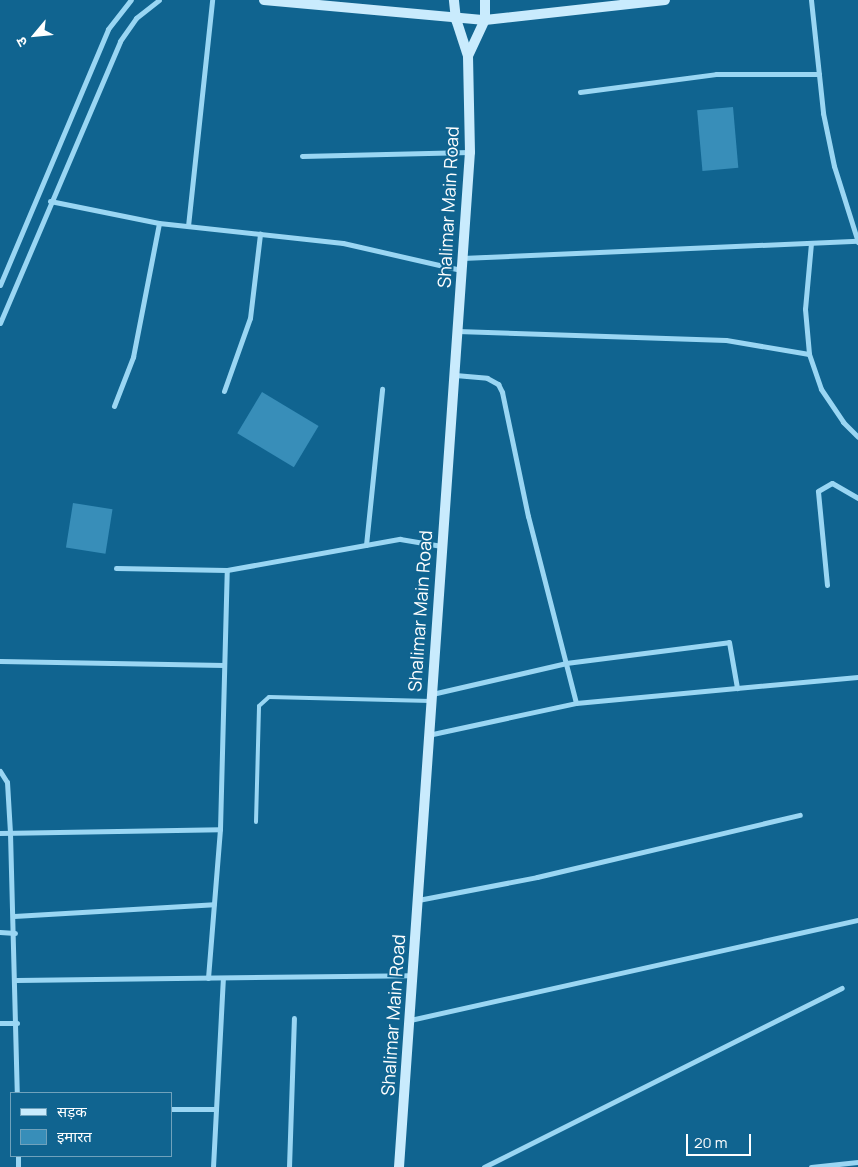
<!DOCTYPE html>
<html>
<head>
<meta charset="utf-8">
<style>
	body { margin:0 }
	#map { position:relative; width:858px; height:1167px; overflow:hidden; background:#106490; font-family:Manrope,"Noto Sans Devanagari",sans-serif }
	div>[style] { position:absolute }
	.building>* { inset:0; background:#388eb9; transform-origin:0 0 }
	.lane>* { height:4px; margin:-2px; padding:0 2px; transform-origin:2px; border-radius:2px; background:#9ad6f3 }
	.street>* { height:5px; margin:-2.5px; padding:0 2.5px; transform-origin:2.5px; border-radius:2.5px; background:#9ad6f3 }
	.secondary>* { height:10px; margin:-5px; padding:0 5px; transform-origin:5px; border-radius:5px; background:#c9ebfd }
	span { translate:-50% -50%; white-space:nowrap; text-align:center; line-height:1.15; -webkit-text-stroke:4px #106490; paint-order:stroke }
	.street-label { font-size:18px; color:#fff }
	.legend { position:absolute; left:10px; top:1092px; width:162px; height:65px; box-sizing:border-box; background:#106490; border:1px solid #70a2bc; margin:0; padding:6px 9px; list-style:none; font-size:15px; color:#fff }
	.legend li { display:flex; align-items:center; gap:10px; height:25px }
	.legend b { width:25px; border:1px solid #70a2bc }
	.north { position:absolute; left:10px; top:10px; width:50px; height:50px; -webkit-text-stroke:4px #106490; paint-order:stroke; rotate:242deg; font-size:14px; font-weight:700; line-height:20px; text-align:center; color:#fff }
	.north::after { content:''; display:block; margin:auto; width:18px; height:22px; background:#fff; clip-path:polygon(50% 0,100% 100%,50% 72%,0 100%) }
	.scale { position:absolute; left:686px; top:1134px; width:65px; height:22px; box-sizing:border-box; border:2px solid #fff; border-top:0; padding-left:6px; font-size:15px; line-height:18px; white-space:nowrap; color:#fff; -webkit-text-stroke:4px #106490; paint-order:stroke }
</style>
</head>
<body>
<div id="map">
	<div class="building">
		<i style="left:733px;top:107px;width:61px;height:36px;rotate:85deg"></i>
		<i style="left:262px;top:392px;width:66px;height:48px;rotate:31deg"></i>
		<i style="left:73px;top:503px;width:40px;height:45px;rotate:9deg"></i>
	</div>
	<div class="lane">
		<i style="left:256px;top:822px;width:116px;rotate:-88.5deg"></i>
		<i style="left:259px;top:706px;width:13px;rotate:-42deg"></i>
		<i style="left:269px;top:697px;width:162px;rotate:1.4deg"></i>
	</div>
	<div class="street">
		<i style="left:811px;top:0;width:114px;rotate:83.9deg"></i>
		<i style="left:823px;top:113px;width:54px;rotate:78.3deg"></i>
		<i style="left:834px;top:166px;width:80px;rotate:72.5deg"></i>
		<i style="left:580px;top:92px;width:137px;rotate:-7.5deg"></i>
		<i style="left:716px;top:74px;width:103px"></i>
		<i style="left:302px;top:156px;width:168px;rotate:-1.4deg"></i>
		<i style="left:50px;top:201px;width:111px;rotate:11.4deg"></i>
		<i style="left:188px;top:226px;width:227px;rotate:-83.9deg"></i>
		<i style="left:811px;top:243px;width:66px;rotate:95.2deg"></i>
		<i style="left:805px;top:309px;width:45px;rotate:84.9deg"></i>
		<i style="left:809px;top:354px;width:37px;rotate:71deg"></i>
		<i style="left:821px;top:389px;width:40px;rotate:56deg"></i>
		<i style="left:843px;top:422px;width:21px;rotate:45deg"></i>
		<i style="left:462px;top:258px;width:396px;rotate:-2.5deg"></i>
		<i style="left:0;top:285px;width:278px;rotate:-67.1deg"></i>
		<i style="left:108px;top:29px;width:37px;rotate:-52deg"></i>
		<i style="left:0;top:323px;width:306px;rotate:-66.9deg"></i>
		<i style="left:120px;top:41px;width:28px;rotate:-55deg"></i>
		<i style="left:136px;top:18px;width:29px;rotate:-38deg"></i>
		<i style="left:457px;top:331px;width:269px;rotate:1.9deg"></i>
		<i style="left:726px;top:340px;width:84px;rotate:9.6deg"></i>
		<i style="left:455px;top:375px;width:32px;rotate:5deg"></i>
		<i style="left:487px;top:378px;width:13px;rotate:29deg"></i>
		<i style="left:498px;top:384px;width:9px;rotate:63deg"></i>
		<i style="left:502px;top:392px;width:127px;rotate:78.2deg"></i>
		<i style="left:528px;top:516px;width:193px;rotate:75.6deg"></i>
		<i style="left:224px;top:391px;width:77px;rotate:-70.4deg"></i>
		<i style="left:250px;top:318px;width:85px;rotate:-83.2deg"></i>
		<i style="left:114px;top:406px;width:53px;rotate:-68.8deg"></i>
		<i style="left:133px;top:357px;width:136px;rotate:-79deg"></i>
		<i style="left:159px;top:223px;width:185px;rotate:6.2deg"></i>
		<i style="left:343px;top:243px;width:121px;rotate:12.9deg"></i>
		<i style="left:366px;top:545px;width:157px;rotate:-84.1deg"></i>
		<i style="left:116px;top:568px;width:111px;rotate:1deg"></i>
		<i style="left:227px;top:570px;width:176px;rotate:-10.2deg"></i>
		<i style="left:400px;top:539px;width:42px;rotate:9.7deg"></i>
		<i style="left:827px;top:585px;width:94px;rotate:-95.5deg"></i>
		<i style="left:818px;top:491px;width:16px;rotate:-30deg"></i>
		<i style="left:832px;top:483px;width:30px;rotate:30deg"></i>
		<i style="left:0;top:661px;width:224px;rotate:1deg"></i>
		<i style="left:432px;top:694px;width:138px;rotate:-13deg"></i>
		<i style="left:566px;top:663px;width:164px;rotate:-7.3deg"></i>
		<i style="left:729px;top:642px;width:47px;rotate:80.1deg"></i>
		<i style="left:428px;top:735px;width:151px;rotate:-12.2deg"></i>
		<i style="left:576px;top:703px;width:283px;rotate:-5.3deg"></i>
		<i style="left:0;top:771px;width:13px;rotate:58deg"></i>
		<i style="left:7px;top:782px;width:51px;rotate:86.6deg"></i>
		<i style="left:10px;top:833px;width:260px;rotate:88.5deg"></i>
		<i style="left:0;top:833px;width:220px;rotate:-1deg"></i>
		<i style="left:418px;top:900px;width:121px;rotate:-10.9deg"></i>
		<i style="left:537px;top:877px;width:270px;rotate:-13.3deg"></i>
		<i style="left:14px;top:916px;width:200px;rotate:-3.4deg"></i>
		<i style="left:0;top:932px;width:15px;rotate:4deg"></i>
		<i style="left:208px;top:978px;width:149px;rotate:-85.4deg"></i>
		<i style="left:220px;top:829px;width:259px;rotate:-88.5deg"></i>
		<i style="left:16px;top:980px;width:396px;rotate:-0.7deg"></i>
		<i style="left:410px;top:1020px;width:459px;rotate:-12.6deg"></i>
		<i style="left:0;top:1023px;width:17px"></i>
		<i style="left:171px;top:1109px;width:45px"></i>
		<i style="left:18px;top:1156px;width:11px;rotate:90deg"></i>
		<i style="left:213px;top:1167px;width:189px;rotate:-87deg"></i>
		<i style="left:289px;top:1167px;width:149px;rotate:-88.1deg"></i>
		<i style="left:484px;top:1167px;width:400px;rotate:-26.6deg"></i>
		<i style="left:811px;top:1167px;width:47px;rotate:-6.1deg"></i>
	</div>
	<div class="secondary">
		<i style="left:264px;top:0;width:222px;rotate:5.2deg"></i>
		<i style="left:485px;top:20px;width:181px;rotate:-6.3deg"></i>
		<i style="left:468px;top:56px;width:40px;rotate:-65deg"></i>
		<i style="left:485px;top:20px;width:20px;rotate:-90deg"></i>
		<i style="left:399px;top:1167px;width:1017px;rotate:-86deg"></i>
		<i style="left:470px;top:152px;width:96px;rotate:-91.2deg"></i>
		<i style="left:468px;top:56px;width:38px;rotate:-108deg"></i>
		<i style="left:456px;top:20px;width:20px;rotate:-96deg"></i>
	</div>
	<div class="street-label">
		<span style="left:448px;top:207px;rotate:-87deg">Shalimar Main Road</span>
		<span style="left:420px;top:611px;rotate:-86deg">Shalimar Main Road</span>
		<span style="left:393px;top:1015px;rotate:-86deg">Shalimar Main Road</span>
	</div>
	<ul class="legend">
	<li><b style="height:6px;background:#c9ebfd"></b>सड़क</li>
	<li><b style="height:14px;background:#388eb9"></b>इमारत</li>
	</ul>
	<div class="north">उ</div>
	<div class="scale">20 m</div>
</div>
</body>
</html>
